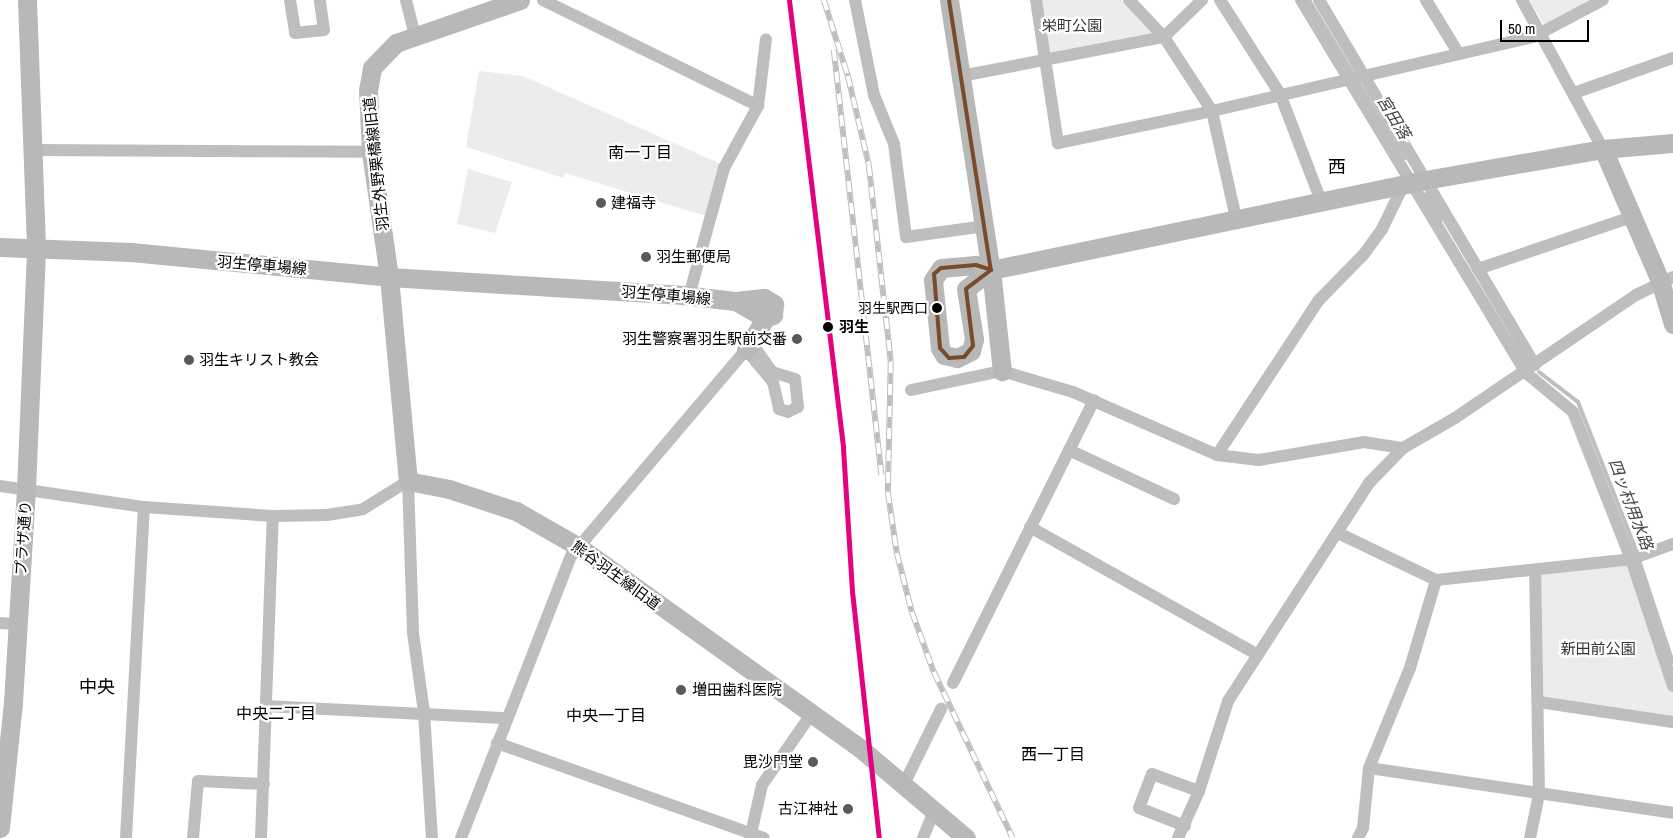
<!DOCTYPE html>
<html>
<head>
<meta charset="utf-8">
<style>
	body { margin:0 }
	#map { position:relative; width:1673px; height:838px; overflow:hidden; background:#fff; font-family:"Archivo Narrow","Noto Sans JP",sans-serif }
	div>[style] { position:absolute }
	.green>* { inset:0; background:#ececec }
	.stream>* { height:4px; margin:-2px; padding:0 2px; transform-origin:2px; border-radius:2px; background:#bfbfbf }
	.street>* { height:12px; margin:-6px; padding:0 6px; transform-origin:6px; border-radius:6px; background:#bebebe }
	.secondary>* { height:19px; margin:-9.5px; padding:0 9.5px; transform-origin:9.5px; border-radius:9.5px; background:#b8b8b8 }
	.rail>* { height:5.5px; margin-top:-2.75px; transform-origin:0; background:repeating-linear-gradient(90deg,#fff 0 11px,#bebebe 0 22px); box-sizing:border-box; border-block:1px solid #bebebe }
	.bus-1>* { height:4px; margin:-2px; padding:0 2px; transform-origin:2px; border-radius:2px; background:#7a4b2a }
	.rail-1>* { height:5px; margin:-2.5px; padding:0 2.5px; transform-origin:2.5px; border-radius:2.5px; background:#e5007d }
	.dots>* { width:14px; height:14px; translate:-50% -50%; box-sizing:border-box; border:2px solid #fff; border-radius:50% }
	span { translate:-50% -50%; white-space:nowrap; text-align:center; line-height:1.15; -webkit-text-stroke:4.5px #fff; paint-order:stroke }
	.bus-label { font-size:14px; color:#000 }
	.right { translate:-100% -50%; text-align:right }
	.park-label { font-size:15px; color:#333 }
	.street-label { font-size:15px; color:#000 }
	.poi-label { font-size:15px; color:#000 }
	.left { translate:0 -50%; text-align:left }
	.stop-label { font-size:15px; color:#000; font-weight:700 }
	.water-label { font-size:16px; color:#444; font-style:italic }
	.neighbourhood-label { font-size:16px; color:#000 }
	.quarter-label { font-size:18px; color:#000 }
	.scale { position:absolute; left:1500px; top:20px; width:89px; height:22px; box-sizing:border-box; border:2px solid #000; border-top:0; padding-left:6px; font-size:15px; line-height:18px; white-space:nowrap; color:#000; -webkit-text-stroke:4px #fff; paint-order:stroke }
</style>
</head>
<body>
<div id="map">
	<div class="green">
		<i style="clip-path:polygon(1041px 0,1121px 0,1155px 35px,1050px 57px)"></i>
		<i style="clip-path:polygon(1529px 0,1591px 0,1545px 26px)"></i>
		<i style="clip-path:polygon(479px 71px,523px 76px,721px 164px,706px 216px,565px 173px,564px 178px,466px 147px)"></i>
		<i style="clip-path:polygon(468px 169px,512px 182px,495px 233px,457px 224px)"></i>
		<i style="clip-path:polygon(1631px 559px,1673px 686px,1673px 722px,1539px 702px,1535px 570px)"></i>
	</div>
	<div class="stream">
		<i style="left:1309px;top:0;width:185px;rotate:59.1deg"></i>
		<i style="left:1426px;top:194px;width:30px;rotate:60deg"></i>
		<i style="left:1539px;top:372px;width:49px;rotate:37.6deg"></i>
		<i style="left:1578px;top:402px;width:150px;rotate:68.6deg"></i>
		<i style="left:1633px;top:542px;width:127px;rotate:71.7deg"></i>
	</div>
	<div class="street">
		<i style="left:290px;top:0;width:33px;rotate:81deg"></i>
		<i style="left:295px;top:33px;width:29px;rotate:-6deg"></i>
		<i style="left:324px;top:30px;width:30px;rotate:-98deg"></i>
		<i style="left:406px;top:0;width:37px;rotate:76deg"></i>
		<i style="left:543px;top:0;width:240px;rotate:26.2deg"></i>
		<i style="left:855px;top:0;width:97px;rotate:78.7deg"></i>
		<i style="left:874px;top:95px;width:53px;rotate:67.8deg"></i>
		<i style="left:894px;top:144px;width:94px;rotate:82.6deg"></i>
		<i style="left:906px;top:237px;width:80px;rotate:-7.9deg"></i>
		<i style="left:1036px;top:0;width:145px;rotate:81.3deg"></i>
		<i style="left:1058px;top:143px;width:157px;rotate:-11.7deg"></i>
		<i style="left:1212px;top:111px;width:329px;rotate:-13deg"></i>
		<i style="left:1533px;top:37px;width:79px;rotate:-27.9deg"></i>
		<i style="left:1129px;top:0;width:51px;rotate:46.6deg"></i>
		<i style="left:1164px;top:37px;width:88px;rotate:57deg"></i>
		<i style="left:1212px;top:111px;width:110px;rotate:77.4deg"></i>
		<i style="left:1220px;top:0;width:112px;rotate:57.4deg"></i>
		<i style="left:1280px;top:94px;width:115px;rotate:69deg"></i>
		<i style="left:1301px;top:0;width:434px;rotate:58.9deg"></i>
		<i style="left:1525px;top:372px;width:62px;rotate:39.8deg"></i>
		<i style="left:1573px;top:412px;width:158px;rotate:68.5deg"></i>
		<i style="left:1631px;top:559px;width:134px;rotate:71.7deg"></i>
		<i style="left:1319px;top:0;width:424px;rotate:59.4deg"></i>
		<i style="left:1426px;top:0;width:63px;rotate:58.6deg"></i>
		<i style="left:1522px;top:0;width:170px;rotate:61.5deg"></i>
		<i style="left:961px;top:76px;width:207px;rotate:-10.9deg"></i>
		<i style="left:1164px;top:37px;width:53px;rotate:-44.2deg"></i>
		<i style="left:1574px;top:93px;width:105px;rotate:-19.5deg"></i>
		<i style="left:30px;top:150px;width:341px;rotate:0.3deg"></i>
		<i style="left:1478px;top:269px;width:163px;rotate:-18.7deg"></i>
		<i style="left:689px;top:296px;width:133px;rotate:-74.7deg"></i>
		<i style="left:724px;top:168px;width:71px;rotate:-61.3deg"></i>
		<i style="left:758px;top:106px;width:67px;rotate:-83.2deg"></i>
		<i style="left:911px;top:390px;width:93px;rotate:-11.8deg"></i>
		<i style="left:1002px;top:371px;width:74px;rotate:16.5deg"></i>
		<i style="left:1073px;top:392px;width:157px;rotate:23.6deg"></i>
		<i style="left:1217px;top:455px;width:42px;rotate:6.8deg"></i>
		<i style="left:1259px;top:460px;width:107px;rotate:-9.7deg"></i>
		<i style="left:1364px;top:442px;width:39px;rotate:9deg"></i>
		<i style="left:1069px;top:450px;width:116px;rotate:25deg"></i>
		<i style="left:1217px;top:455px;width:186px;rotate:-56.7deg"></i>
		<i style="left:1319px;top:300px;width:64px;rotate:-45.6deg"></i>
		<i style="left:1364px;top:254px;width:31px;rotate:-54deg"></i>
		<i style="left:1382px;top:229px;width:50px;rotate:-63.9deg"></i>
		<i style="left:0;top:486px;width:146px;rotate:8.3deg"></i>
		<i style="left:144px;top:507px;width:129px;rotate:4deg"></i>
		<i style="left:273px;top:516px;width:54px;rotate:-1.1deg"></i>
		<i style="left:327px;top:515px;width:36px;rotate:-9deg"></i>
		<i style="left:363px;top:509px;width:53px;rotate:-31.9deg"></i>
		<i style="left:408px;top:481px;width:152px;rotate:88.1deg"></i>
		<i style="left:413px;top:633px;width:80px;rotate:82.1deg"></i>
		<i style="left:424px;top:712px;width:126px;rotate:86.4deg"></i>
		<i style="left:1030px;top:527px;width:259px;rotate:29.3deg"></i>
		<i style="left:1338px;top:533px;width:109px;rotate:25.6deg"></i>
		<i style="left:1436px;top:580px;width:196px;rotate:-6.1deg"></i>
		<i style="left:1631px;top:559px;width:45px;rotate:-19.7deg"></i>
		<i style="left:0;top:623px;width:16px;rotate:4deg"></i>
		<i style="left:953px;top:683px;width:316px;rotate:-63.5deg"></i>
		<i style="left:1539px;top:702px;width:135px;rotate:8.5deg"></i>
		<i style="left:266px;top:706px;width:241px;rotate:2.9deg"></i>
		<i style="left:497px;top:743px;width:283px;rotate:19.6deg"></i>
		<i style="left:1369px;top:768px;width:307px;rotate:8.4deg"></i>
		<i style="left:904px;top:784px;width:84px;rotate:-63.7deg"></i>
		<i style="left:1185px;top:826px;width:49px;rotate:-158.6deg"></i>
		<i style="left:1139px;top:808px;width:36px;rotate:-69deg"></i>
		<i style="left:1152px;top:774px;width:50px;rotate:19.9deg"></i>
		<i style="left:126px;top:838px;width:331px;rotate:-86.9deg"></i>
		<i style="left:193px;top:838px;width:57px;rotate:-85deg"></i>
		<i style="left:198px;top:781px;width:66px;rotate:2.6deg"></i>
		<i style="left:261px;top:838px;width:322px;rotate:-87.9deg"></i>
		<i style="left:461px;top:838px;width:303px;rotate:-68.7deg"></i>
		<i style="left:571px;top:556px;width:270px;rotate:-49.7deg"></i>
		<i style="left:746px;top:350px;width:42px;rotate:49.8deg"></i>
		<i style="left:773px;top:382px;width:28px;rotate:77deg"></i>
		<i style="left:779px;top:409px;width:9px;rotate:18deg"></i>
		<i style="left:788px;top:412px;width:11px;rotate:-27deg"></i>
		<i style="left:798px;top:407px;width:28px;rotate:-96deg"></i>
		<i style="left:795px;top:379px;width:24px;rotate:-163deg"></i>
		<i style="left:772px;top:372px;width:35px;rotate:-125deg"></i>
		<i style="left:750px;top:838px;width:54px;rotate:-77.2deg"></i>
		<i style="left:762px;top:785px;width:88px;rotate:-55.2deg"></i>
		<i style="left:923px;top:838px;width:29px;rotate:-68deg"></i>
		<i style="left:1178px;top:838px;width:51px;rotate:-65.9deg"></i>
		<i style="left:1199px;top:791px;width:95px;rotate:-72.1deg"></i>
		<i style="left:1228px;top:701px;width:260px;rotate:-57.1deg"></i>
		<i style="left:1369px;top:483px;width:49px;rotate:-45.8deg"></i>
		<i style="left:1403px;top:448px;width:60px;rotate:-30deg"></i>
		<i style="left:1455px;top:418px;width:219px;rotate:-34.2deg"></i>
		<i style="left:1636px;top:295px;width:41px;rotate:-25.9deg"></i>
		<i style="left:1358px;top:838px;width:11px;rotate:-63deg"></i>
		<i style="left:1363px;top:828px;width:60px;rotate:-84.3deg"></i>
		<i style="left:1369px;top:768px;width:108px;rotate:-67.7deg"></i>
		<i style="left:1410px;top:668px;width:92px;rotate:-73.5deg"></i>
		<i style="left:1530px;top:838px;width:45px;rotate:-78.4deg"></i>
		<i style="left:1539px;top:794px;width:224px;rotate:-91deg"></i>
	</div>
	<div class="secondary">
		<i style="left:520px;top:0;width:131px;rotate:160.9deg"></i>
		<i style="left:396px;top:43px;width:35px;rotate:134deg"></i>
		<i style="left:372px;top:68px;width:22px;rotate:100deg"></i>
		<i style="left:368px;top:90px;width:62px;rotate:87.2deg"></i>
		<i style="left:371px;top:152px;width:126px;rotate:81.8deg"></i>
		<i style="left:389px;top:277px;width:205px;rotate:84.7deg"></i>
		<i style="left:408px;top:481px;width:42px;rotate:11deg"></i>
		<i style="left:449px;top:489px;width:71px;rotate:18.2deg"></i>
		<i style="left:516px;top:511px;width:73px;rotate:29.7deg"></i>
		<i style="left:579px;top:547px;width:345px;rotate:35.6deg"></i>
		<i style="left:860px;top:748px;width:139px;rotate:40.3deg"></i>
		<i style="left:949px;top:0;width:273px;rotate:81.2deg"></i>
		<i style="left:991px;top:270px;width:102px;rotate:83.8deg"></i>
		<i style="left:1603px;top:149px;width:144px;rotate:66.6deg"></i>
		<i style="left:1660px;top:281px;width:45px;rotate:73.2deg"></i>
		<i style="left:0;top:247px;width:131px;rotate:2.2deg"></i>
		<i style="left:131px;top:252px;width:259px;rotate:5.5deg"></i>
		<i style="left:389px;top:277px;width:295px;rotate:3.5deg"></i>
		<i style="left:683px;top:295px;width:52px;rotate:6.6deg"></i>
		<i style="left:735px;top:301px;width:29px;rotate:-6deg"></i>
		<i style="left:764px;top:298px;width:12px;rotate:31deg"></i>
		<i style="left:774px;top:304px;width:11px;rotate:95deg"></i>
		<i style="left:773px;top:315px;width:9px;rotate:159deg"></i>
		<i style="left:765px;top:318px;width:34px;rotate:-150deg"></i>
		<i style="left:991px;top:270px;width:31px;rotate:143deg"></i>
		<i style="left:966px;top:289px;width:51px;rotate:80.9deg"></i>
		<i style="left:974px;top:339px;width:12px;rotate:104deg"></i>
		<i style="left:971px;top:351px;width:16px;rotate:153deg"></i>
		<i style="left:957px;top:358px;width:13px;rotate:-167deg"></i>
		<i style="left:944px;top:355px;width:8px;rotate:-120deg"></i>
		<i style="left:940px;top:348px;width:68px;rotate:-95.9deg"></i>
		<i style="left:933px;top:280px;width:14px;rotate:-56deg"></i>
		<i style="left:941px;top:268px;width:35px;rotate:-5deg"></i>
		<i style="left:976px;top:265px;width:16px;rotate:18deg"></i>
		<i style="left:991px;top:270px;width:443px;rotate:-11.7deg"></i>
		<i style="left:1425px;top:180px;width:181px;rotate:-9.9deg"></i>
		<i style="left:1603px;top:149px;width:70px;rotate:-4.9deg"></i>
		<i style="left:746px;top:350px;width:37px;rotate:-59deg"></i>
		<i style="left:0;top:828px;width:127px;rotate:-84.1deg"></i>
		<i style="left:13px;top:702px;width:213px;rotate:-86.5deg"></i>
		<i style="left:26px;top:489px;width:243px;rotate:-87.6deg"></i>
		<i style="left:36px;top:246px;width:246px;rotate:-92.1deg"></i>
	</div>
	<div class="rail">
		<i style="left:824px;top:0;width:80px;rotate:72.5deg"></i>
		<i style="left:848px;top:76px;width:91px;rotate:76.7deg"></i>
		<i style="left:869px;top:165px;width:198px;rotate:83.6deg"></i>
		<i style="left:891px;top:362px;width:130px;rotate:91.3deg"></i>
		<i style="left:888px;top:492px;width:62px;rotate:81.6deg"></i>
		<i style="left:897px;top:553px;width:61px;rotate:75.7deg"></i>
		<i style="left:912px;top:612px;width:64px;rotate:69.9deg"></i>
		<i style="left:934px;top:672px;width:184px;rotate:64.6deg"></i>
		<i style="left:834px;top:50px;width:428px;rotate:83.6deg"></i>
	</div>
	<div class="bus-1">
		<i style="left:949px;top:0;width:273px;rotate:81.2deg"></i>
		<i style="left:976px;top:265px;width:16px;rotate:18deg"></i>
		<i style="left:991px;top:270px;width:31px;rotate:143deg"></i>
		<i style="left:966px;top:289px;width:57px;rotate:83deg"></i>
		<i style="left:973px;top:346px;width:14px;rotate:129deg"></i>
		<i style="left:964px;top:357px;width:15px;rotate:176deg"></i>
		<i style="left:949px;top:358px;width:13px;rotate:-132deg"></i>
		<i style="left:940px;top:348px;width:74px;rotate:-94.6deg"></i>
		<i style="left:934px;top:274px;width:9px;rotate:-41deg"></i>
		<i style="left:941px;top:268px;width:35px;rotate:-5deg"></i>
	</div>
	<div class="rail-1">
		<i style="left:789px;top:0;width:451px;rotate:83.1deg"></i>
		<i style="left:843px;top:448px;width:143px;rotate:86.4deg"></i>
		<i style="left:852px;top:591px;width:248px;rotate:83.8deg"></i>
	</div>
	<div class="dots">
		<i style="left:601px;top:203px;background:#595959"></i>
		<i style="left:646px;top:257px;background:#595959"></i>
		<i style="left:937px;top:308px;background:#000"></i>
		<i style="left:828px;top:327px;background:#000"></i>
		<i style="left:797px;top:339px;background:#595959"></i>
		<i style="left:189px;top:360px;background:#595959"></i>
		<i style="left:681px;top:690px;background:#595959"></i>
		<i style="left:813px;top:762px;background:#595959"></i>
		<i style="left:848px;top:809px;background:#595959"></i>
	</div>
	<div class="bus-label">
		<span class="right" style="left:928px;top:308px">羽生駅西口</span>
	</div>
	<div class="park-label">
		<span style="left:1072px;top:26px">栄町公園</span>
		<span style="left:1598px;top:649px">新田前公園</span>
	</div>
	<div class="street-label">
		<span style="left:376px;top:164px;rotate:-96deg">羽生外野栗橋線旧道</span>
		<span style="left:262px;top:265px;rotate:5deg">羽生停車場線</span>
		<span style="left:666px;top:295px;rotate:5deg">羽生停車場線</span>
		<span style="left:23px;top:538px;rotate:-86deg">プラザ通り</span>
		<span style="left:616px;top:575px;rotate:36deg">熊谷羽生線旧道</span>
	</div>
	<div class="poi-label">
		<span class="left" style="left:611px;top:203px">建福寺</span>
		<span class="left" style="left:656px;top:257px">羽生郵便局</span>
		<span class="right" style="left:787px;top:339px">羽生警察署羽生駅前交番</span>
		<span class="left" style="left:199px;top:360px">羽生キリスト教会</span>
		<span class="left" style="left:692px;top:690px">増田歯科医院</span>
		<span class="right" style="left:803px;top:762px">毘沙門堂</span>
		<span class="right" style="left:838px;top:809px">古江神社</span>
	</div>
	<div class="stop-label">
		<span class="left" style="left:839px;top:327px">羽生</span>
	</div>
	<div class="water-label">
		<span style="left:1394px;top:117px;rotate:59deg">宮田落</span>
		<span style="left:1631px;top:504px;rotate:69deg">四ッ村用水路</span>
	</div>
	<div class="neighbourhood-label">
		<span style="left:640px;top:152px">南一丁目</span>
		<span style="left:276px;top:713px">中央二丁目</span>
		<span style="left:606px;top:715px">中央一丁目</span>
		<span style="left:1053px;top:754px">西一丁目</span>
	</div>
	<div class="quarter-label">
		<span style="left:1337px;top:167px">西</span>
		<span style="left:97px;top:687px">中央</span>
	</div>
	<div class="scale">50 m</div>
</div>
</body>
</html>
